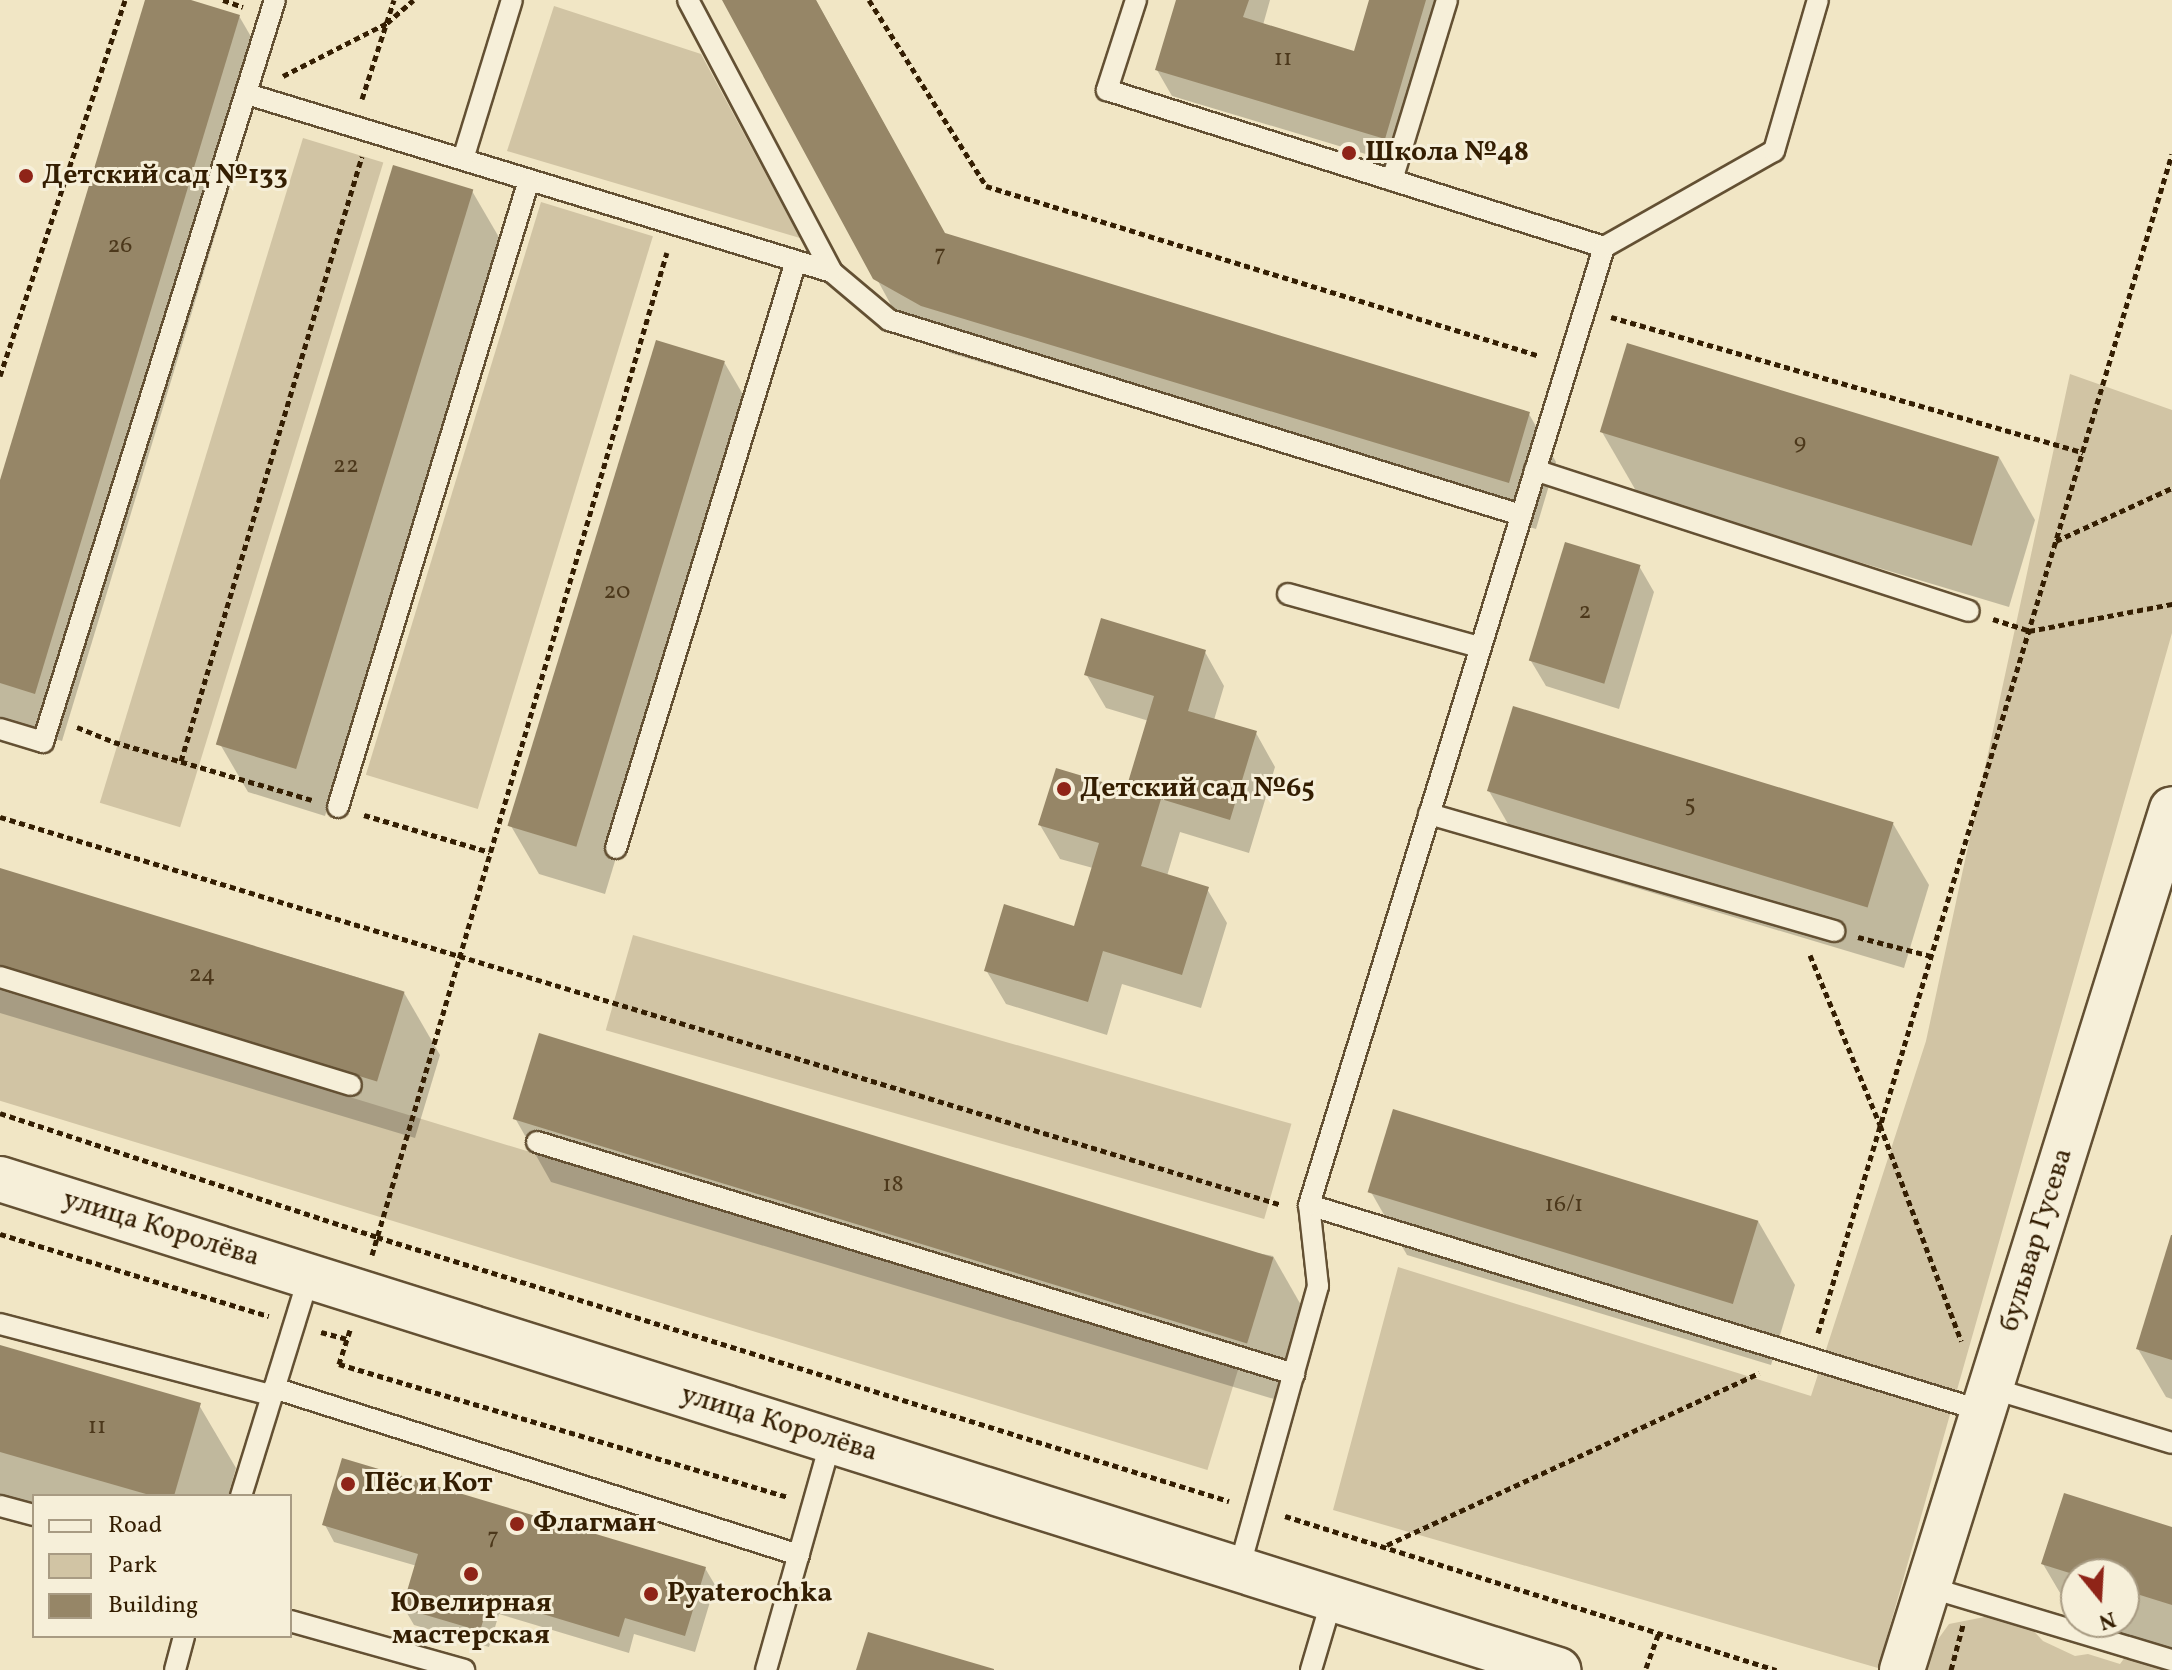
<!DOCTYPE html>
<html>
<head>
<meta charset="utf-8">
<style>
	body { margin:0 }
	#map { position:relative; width:2172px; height:1670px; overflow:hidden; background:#f1e6c5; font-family:Vollkorn,serif }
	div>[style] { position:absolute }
	.green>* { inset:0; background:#d1c4a4; transform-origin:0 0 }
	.shadow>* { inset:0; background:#0003 }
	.building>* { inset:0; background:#968667; transform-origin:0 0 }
	.path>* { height:5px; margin-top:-2.5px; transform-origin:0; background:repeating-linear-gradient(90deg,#341e02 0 6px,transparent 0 10px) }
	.roads { filter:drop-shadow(2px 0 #635033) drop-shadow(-2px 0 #635033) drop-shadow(0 2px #635033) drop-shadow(0 -2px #635033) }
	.lane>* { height:20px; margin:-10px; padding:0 10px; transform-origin:10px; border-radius:10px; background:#f6efd9 }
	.secondary>* { height:44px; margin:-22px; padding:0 22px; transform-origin:22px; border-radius:22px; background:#f6efd9 }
	.dots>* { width:22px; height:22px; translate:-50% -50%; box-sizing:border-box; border:4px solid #f6efd9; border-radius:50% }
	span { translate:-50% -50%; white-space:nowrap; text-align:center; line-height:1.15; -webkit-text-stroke:6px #f6efd9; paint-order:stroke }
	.number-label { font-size:24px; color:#4c381b }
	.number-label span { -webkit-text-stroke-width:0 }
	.poi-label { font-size:28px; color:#341e02; font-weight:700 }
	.left { translate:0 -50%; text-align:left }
	.street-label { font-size:28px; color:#341e02 }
	.legend { position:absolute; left:32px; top:1494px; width:260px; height:144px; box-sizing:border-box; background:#f6efd9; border:2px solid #a89b83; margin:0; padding:10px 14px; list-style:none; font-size:24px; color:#341e02 }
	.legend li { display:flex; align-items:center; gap:16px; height:40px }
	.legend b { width:40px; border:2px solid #a89b83 }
	.north { position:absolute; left:2060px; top:1558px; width:80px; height:80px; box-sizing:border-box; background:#f6efd9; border:2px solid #a89b83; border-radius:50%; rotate:162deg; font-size:22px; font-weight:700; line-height:32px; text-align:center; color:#341e02 }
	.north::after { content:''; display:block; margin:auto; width:28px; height:36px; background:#8f2418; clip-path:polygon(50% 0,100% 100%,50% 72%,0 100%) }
</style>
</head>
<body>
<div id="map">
	<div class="green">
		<i style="clip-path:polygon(554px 6px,701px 54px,800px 238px,507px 151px)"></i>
		<i style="left:303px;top:138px;width:84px;height:695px;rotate:17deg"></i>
		<i style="left:541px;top:202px;width:117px;height:599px;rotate:17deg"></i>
		<i style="clip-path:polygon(2070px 374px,2172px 410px,2172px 633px,1878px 1668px,1333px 1510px,1398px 1267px,1811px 1396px,1926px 1041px)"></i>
		<i style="left:633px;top:935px;width:685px;height:99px;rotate:16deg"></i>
		<i style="left:0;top:990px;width:1295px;height:106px;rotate:17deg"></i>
		<i style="clip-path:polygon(2015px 1611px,2043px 1641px,2075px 1656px,2088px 1654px,2120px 1664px,2131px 1649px,2172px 1653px,2172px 1670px,1925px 1670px,1931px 1649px,1949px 1624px)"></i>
	</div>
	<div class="shadow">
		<i style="clip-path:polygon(148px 0,184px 0,239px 16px,267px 64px,62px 741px,0 722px,0 487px)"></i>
		<i style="clip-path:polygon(725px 0,816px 0,945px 235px,1529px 414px,1556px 462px,1536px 529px,950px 353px,903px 327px)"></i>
		<i style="clip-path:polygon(1178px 0,1270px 0,1263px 25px,1355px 53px,1371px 0,1448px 0,1399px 164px,1172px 96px,1157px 70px)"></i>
		<i style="clip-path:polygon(472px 191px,500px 239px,325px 816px,248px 792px,220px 744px)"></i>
		<i style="clip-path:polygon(724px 362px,752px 410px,605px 894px,539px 874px,511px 826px)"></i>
		<i style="clip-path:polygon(1602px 432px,1999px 457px,2035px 520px,2009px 607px,1639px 496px)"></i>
		<i style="clip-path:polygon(1639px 566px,1654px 592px,1619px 709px,1546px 686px,1531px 661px)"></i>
		<i style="clip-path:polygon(1205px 652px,1224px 686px,1214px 720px,1256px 733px,1275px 767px,1249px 853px,1180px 832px,1167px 876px,1207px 889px,1227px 923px,1201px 1008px,1122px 984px,1107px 1035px,1006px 1004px,986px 970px,1075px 928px,1093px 868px,1060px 859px,1040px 825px,1127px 792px,1149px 721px,1106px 708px,1086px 674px)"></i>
		<i style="clip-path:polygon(1489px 791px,1892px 822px,1929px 885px,1904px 968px,1526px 855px)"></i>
		<i style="clip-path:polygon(0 870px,403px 991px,440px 1055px,415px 1138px,0 1013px)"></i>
		<i style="clip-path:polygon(515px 1118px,1273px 1256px,1309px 1319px,1284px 1402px,551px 1182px)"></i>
		<i style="clip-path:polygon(1371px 1192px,1758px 1221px,1795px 1285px,1771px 1365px,1407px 1255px)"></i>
		<i style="clip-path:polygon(2172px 1239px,2172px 1399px,2166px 1397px,2138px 1349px)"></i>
		<i style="clip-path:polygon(0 1348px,199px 1405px,236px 1468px,228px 1496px,34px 1496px,34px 1514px,0 1504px)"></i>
		<i style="clip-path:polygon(325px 1525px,705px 1568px,715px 1585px,695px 1652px,634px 1634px,629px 1653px,499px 1614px,489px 1647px,414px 1625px,404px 1608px,417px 1566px,334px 1542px)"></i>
		<i style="clip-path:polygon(2172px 1529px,2172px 1656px,2077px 1622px,2124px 1622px,2124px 1574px,2076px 1574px,2076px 1620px,2043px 1564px)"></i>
	</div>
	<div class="building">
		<i style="clip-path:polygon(145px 0,191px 0,240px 15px,35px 694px,0 683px,0 480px)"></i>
		<i style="clip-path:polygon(722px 0,816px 0,945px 233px,1530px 412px,1509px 483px,921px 306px,873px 279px)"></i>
		<i style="clip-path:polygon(1176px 0,1249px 0,1243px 17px,1354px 51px,1369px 0,1426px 0,1385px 139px,1155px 70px)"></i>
		<i style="left:393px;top:165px;width:84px;height:606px;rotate:17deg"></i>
		<i style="left:656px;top:340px;width:72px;height:508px;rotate:17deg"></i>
		<i style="left:1627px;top:343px;width:389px;height:93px;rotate:17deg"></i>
		<i style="left:1565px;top:542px;width:79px;height:124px;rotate:17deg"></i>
		<i style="clip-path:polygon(1101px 618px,1206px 650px,1188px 711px,1257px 731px,1230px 820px,1161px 799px,1141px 866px,1209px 887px,1182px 975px,1103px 951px,1088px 1002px,984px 971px,1004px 904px,1074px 926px,1099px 843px,1038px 825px,1056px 768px,1126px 789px,1154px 696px,1084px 675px)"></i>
		<i style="left:1513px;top:706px;width:398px;height:89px;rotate:17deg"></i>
		<i style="left:0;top:868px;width:423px;height:94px;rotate:17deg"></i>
		<i style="left:539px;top:1033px;width:768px;height:90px;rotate:17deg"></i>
		<i style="left:1393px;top:1109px;width:382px;height:87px;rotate:17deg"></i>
		<i style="clip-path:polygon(2171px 1235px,2172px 1235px,2172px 1360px,2136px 1349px)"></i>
		<i style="clip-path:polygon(0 1345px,201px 1403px,174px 1496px,153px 1496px,0 1452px)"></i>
		<i style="clip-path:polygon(342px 1458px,706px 1567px,685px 1636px,625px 1618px,619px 1637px,490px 1598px,480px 1631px,402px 1608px,418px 1554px,322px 1525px)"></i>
		<i style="clip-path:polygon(2064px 1493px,2172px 1527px,2172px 1605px,2124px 1590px,2124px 1574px,2076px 1575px,2041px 1564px)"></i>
		<i style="clip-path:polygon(868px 1632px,994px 1669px,994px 1670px,856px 1670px)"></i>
	</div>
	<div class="path">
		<i style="left:223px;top:0;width:21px;rotate:19deg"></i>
		<i style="left:869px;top:0;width:220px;rotate:57.8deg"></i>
		<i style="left:986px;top:186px;width:579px;rotate:17.06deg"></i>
		<i style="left:283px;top:76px;width:117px;rotate:-27deg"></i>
		<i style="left:387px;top:23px;width:35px;rotate:-41deg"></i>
		<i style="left:362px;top:99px;width:104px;rotate:-72.1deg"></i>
		<i style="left:1611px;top:317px;width:491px;rotate:16deg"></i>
		<i style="left:0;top:376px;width:396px;rotate:-71.6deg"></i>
		<i style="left:2056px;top:541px;width:128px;rotate:-24.6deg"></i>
		<i style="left:1993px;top:619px;width:38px;rotate:18deg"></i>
		<i style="left:2029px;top:631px;width:146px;rotate:-10.7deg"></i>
		<i style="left:77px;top:727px;width:40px;rotate:22deg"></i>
		<i style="left:114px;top:742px;width:206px;rotate:16.3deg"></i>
		<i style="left:181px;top:761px;width:631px;rotate:-73.34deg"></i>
		<i style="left:364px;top:815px;width:131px;rotate:16.4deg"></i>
		<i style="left:0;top:817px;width:1339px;rotate:16.84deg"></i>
		<i style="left:1858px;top:937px;width:75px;rotate:14.6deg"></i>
		<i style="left:1810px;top:955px;width:184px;rotate:67.6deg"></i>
		<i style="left:1880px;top:1125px;width:231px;rotate:69.4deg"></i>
		<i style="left:0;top:1113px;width:397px;rotate:18.2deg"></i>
		<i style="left:377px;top:1237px;width:892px;rotate:17.22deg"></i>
		<i style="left:0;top:1234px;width:281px;rotate:17deg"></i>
		<i style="left:372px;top:1255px;width:1045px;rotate:-73.61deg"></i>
		<i style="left:350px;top:1330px;width:36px;rotate:108deg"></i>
		<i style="left:339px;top:1364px;width:467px;rotate:16.5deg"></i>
		<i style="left:321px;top:1332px;width:27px;rotate:15deg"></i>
		<i style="left:1818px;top:1333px;width:1231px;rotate:-73.29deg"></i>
		<i style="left:1285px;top:1516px;width:515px;rotate:17.41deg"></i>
		<i style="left:1387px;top:1545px;width:410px;rotate:-24.8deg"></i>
		<i style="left:1646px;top:1668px;width:38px;rotate:-70deg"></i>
		<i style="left:1951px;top:1670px;width:47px;rotate:-75.1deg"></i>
	</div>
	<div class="roads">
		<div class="lane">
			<i style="left:688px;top:0;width:308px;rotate:62.1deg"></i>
			<i style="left:832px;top:272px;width:75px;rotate:40.1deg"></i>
			<i style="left:889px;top:320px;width:661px;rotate:17.15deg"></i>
			<i style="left:1136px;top:0;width:95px;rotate:107.9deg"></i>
			<i style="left:1107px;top:90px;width:521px;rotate:17.53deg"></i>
			<i style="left:247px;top:94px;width:611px;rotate:16.92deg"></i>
			<i style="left:463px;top:159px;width:166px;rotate:-72.9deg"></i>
			<i style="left:1392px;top:180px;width:188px;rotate:-73deg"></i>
			<i style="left:1535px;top:470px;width:456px;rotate:18deg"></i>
			<i style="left:1288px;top:594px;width:198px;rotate:15.5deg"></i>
			<i style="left:0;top:729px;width:45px;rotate:16.8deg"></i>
			<i style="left:43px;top:742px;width:777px;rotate:-72.64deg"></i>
			<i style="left:338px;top:807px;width:655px;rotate:-73.06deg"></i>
			<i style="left:1429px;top:814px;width:422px;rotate:16.1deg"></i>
			<i style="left:616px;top:848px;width:614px;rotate:-72.95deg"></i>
			<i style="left:0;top:977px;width:367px;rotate:17.1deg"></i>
			<i style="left:537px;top:1142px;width:792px;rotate:17.04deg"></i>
			<i style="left:1309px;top:1205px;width:705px;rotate:17deg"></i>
			<i style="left:0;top:1324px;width:280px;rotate:14.7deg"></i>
			<i style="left:274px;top:1388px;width:551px;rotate:17.65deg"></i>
			<i style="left:1991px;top:1388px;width:189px;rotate:16.9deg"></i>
			<i style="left:241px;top:1496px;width:230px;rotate:-72.8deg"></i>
			<i style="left:0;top:1506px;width:35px;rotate:15deg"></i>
			<i style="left:1239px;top:1569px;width:294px;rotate:-74.4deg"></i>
			<i style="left:1318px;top:1286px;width:81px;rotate:-96.3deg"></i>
			<i style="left:1309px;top:1205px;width:1002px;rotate:-72.88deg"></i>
			<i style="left:1604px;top:247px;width:195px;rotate:-29.5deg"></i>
			<i style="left:1774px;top:151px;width:157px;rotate:-73.8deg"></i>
			<i style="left:1928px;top:1587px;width:255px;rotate:16.7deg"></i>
			<i style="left:290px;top:1621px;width:181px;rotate:15.7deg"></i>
			<i style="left:175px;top:1670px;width:35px;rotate:-75deg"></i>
			<i style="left:766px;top:1670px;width:239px;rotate:-74.2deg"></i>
			<i style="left:1311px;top:1670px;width:74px;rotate:-73.5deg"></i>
		</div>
		<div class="secondary">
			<i style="left:0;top:1179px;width:1634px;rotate:17.49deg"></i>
			<i style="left:1902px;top:1670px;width:902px;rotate:-72.59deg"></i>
		</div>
	</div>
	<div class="dots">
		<i style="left:1349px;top:153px;background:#8f2418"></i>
		<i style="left:26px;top:176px;background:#8f2418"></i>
		<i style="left:1064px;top:789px;background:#8f2418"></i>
		<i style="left:348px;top:1484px;background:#8f2418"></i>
		<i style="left:517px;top:1524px;background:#8f2418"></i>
		<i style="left:471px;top:1574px;background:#8f2418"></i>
		<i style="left:651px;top:1594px;background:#8f2418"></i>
	</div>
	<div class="number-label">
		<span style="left:1283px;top:60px">11</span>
		<span style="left:120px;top:247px">26</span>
		<span style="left:940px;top:256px">7</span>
		<span style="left:1800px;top:444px">9</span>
		<span style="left:346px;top:467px">22</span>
		<span style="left:617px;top:593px">20</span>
		<span style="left:1585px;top:613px">2</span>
		<span style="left:1690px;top:806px">5</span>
		<span style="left:202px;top:976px">24</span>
		<span style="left:893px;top:1186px">18</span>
		<span style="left:1564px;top:1206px">16/1</span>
		<span style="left:97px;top:1428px">11</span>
		<span style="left:493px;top:1539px">7</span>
	</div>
	<div class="poi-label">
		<span class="left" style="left:1365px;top:153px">Школа №48</span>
		<span class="left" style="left:42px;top:176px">Детский сад №133</span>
		<span class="left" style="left:1080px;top:789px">Детский сад №65</span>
		<span class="left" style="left:364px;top:1484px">Пёс и Кот</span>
		<span class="left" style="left:533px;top:1524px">Флагман</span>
		<span class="left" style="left:667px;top:1594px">Pyaterochka</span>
		<span style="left:471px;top:1620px">Ювелирная<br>мастерская</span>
	</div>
	<div class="street-label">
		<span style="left:161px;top:1229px;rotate:17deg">улица Королёва</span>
		<span style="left:2037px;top:1240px;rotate:-73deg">бульвар Гусева</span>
		<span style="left:779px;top:1424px;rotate:17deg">улица Королёва</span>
	</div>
	<ul class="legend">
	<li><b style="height:10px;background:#f6efd9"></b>Road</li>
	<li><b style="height:22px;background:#d1c4a4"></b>Park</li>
	<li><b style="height:22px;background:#968667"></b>Building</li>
	</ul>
	<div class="north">N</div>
</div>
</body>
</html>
